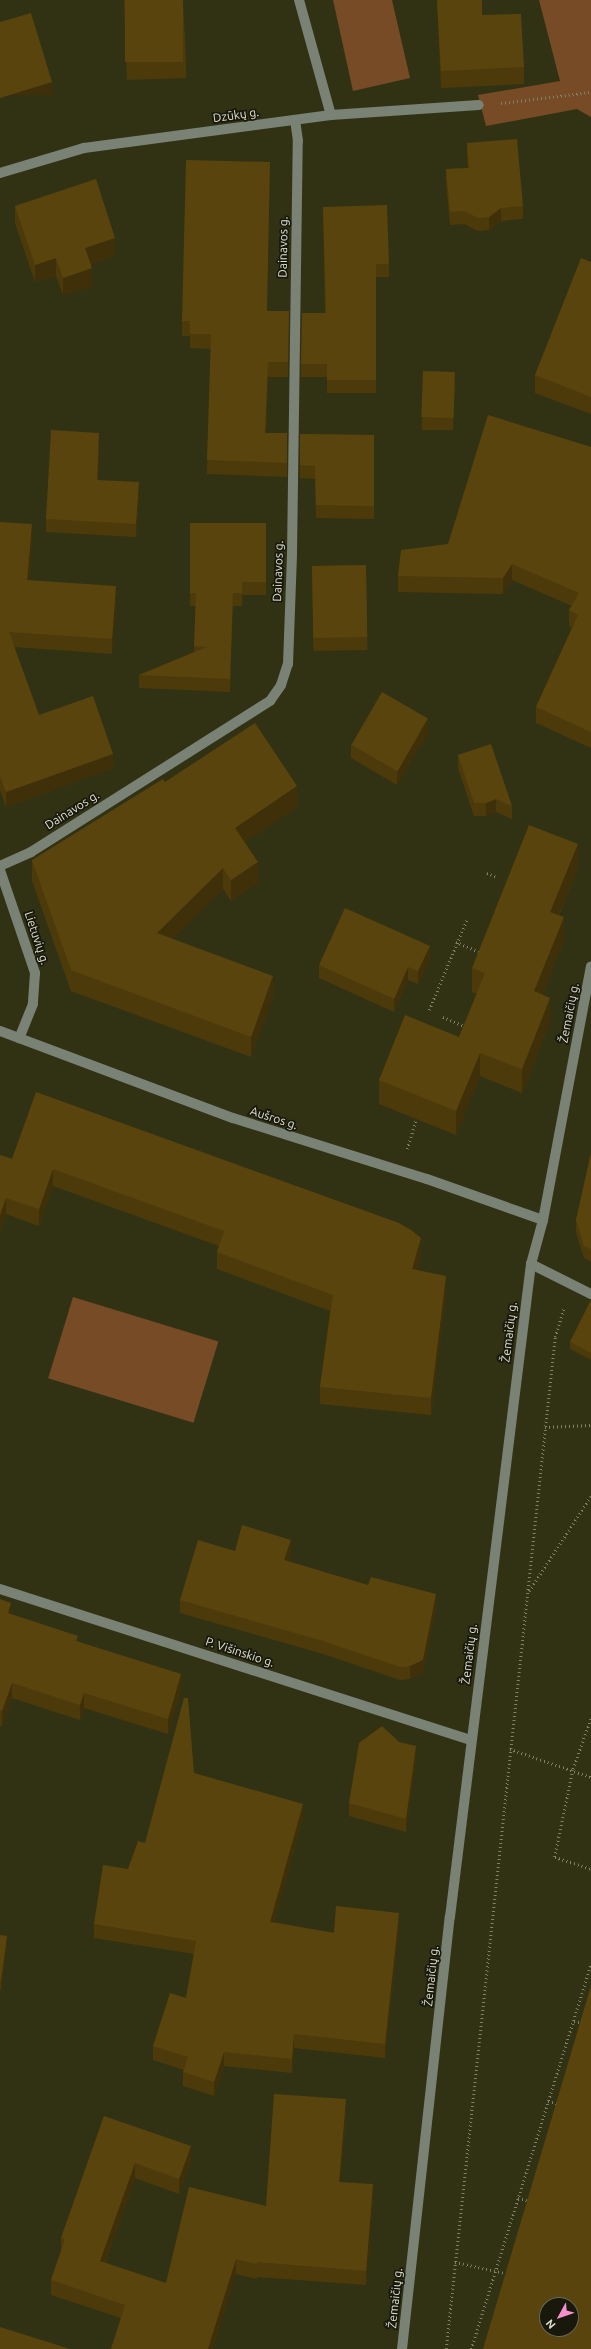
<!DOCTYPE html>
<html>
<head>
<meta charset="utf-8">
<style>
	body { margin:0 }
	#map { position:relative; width:591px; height:2349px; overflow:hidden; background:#313213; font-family:Ubuntu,sans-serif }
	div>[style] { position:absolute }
	.green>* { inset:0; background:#764b26; transform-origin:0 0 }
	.path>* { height:2.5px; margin-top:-1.25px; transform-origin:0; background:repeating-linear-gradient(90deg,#7f8067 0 1px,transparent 0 4px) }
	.minor>* { height:10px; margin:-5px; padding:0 5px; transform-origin:5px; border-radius:5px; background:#798275 }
	.wall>* { inset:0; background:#4d3a0b; transform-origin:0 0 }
	.shaded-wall>* { inset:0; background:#3f3009; transform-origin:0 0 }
	.building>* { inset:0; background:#5a440d; transform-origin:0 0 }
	span { translate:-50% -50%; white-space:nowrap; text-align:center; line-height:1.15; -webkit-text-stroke:3.5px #18190c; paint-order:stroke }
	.street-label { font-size:12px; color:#dfe1cf }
	.north { position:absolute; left:539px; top:2297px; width:40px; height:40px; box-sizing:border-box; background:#18190c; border:1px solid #68695a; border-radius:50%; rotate:230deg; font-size:11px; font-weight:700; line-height:16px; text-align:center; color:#dfe1cf }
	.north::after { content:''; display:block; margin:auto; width:14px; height:18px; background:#f790cd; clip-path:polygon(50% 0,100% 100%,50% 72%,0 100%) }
</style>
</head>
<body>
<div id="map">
	<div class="green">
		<i style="clip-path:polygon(333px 0,392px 0,410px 78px,353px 91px)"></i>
		<i style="clip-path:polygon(539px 0,591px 0,591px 117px,577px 109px,486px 126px,478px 95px,560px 81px)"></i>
		<i style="left:73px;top:1297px;width:152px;height:85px;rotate:17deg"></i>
	</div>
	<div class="path">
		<i style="left:501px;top:103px;width:91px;rotate:-7deg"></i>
		<i style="left:487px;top:873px;width:11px;rotate:22deg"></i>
		<i style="left:456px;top:942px;width:28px;rotate:23deg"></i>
		<i style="left:429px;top:1010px;width:99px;rotate:-67.3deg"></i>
		<i style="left:443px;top:1017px;width:25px;rotate:23deg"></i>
		<i style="left:407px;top:1149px;width:31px;rotate:-73deg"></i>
		<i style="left:545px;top:1427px;width:46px;rotate:-2.5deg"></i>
		<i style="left:529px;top:1591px;width:113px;rotate:-56.9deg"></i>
		<i style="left:591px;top:1719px;width:54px;rotate:109.4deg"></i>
		<i style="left:573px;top:1770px;width:89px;rotate:101.7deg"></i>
		<i style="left:555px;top:1857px;width:38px;rotate:18deg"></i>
		<i style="left:510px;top:1749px;width:86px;rotate:19.1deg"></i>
		<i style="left:574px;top:2021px;width:9px;rotate:13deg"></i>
		<i style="left:548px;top:2101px;width:11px;rotate:15deg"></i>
		<i style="left:518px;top:2198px;width:11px;rotate:15deg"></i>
		<i style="left:455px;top:2262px;width:55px;rotate:12.5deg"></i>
		<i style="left:446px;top:2349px;width:1018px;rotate:-83.85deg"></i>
		<i style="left:555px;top:1337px;width:31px;rotate:-73deg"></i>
		<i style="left:471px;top:2349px;width:403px;rotate:-72.7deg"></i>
	</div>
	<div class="minor">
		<i style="left:299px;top:0;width:119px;rotate:74.5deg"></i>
		<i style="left:0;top:173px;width:88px;rotate:-16.6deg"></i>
		<i style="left:84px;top:148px;width:249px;rotate:-7.6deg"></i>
		<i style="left:331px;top:115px;width:148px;rotate:-3.9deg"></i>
		<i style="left:0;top:866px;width:34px;rotate:-24deg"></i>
		<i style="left:31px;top:852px;width:283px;rotate:-32.3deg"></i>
		<i style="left:270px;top:701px;width:19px;rotate:-55deg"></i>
		<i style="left:281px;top:685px;width:22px;rotate:-72deg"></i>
		<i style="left:288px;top:664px;width:110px;rotate:-87.9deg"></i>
		<i style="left:292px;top:554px;width:413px;rotate:-89.2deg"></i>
		<i style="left:298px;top:141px;width:21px;rotate:-98deg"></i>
		<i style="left:0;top:870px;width:109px;rotate:71.2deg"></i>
		<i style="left:35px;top:973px;width:31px;rotate:94deg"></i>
		<i style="left:33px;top:1004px;width:37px;rotate:112deg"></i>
		<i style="left:0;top:1031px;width:249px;rotate:20.5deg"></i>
		<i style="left:233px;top:1118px;width:203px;rotate:17.5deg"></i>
		<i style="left:427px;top:1179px;width:123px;rotate:19.5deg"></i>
		<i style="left:531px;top:1264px;width:67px;rotate:26.6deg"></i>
		<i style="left:0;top:1589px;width:495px;rotate:17.8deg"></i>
		<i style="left:402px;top:2349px;width:435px;rotate:-83.7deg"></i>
		<i style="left:450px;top:1917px;width:658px;rotate:-82.93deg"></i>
		<i style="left:531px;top:1264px;width:46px;rotate:-74.7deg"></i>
		<i style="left:543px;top:1220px;width:258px;rotate:-79.3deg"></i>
	</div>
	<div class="wall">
		<i style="clip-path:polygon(124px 0,183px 0,186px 60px,186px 78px,127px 80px)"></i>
		<i style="clip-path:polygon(437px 0,482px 0,482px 15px,524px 67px,524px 84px,441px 88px)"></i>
		<i style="clip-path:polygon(467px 143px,523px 206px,523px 219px,501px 221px,489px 230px,478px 231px,464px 224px,450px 225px,446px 183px,446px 169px,468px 168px,467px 156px)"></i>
		<i style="clip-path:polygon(15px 206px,115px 256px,91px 264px,92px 286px,63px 295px,56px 276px,35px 282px,15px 223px)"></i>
		<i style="clip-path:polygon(323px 207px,389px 264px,389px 277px,376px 277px,376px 393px,327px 393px,327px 377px,301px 377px,302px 313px,325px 313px)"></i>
		<i style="clip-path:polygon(591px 262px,591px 414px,535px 393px,535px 375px)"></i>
		<i style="clip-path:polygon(267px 311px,289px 311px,288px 377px,268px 377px,266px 433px,287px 433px,287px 477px,207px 474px,211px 349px,190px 348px,190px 336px,182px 336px,182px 321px)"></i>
		<i style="clip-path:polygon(455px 385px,453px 430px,422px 430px,422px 417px)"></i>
		<i style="clip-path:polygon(300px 434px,374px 435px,374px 519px,316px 518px,315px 479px,300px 478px)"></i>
		<i style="clip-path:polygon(99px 446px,98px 480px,139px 495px,136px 537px,46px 532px,46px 519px)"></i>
		<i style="clip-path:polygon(591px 447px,591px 748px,536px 723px,536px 707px,572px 628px,569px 626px,569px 610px,572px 606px,512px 580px,503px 594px,398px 592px,398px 576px,448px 544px)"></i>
		<i style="clip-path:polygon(0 522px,32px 539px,29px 580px,116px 601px,112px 654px,14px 647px,39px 715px,113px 768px,6px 807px,0 790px)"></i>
		<i style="clip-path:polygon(190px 523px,266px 523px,266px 595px,242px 595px,242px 606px,233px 606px,230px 692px,139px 688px,139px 675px,194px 652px,196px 606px,190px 606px)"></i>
		<i style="left:366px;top:565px;width:85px;height:54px;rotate:89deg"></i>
		<i style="clip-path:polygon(428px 733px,397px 785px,351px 758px,351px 745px)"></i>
		<i style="clip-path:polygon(458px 755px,512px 806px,512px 819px,496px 812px,486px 816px,474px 816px,458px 768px)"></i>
		<i style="clip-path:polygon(297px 807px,245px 842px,258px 883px,231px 901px,223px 889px,172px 939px,273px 997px,251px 1057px,71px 991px,32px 881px,32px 860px)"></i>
		<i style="clip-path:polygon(578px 868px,559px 915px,564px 940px,542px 995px,550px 1022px,522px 1093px,480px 1076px,456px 1135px,379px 1104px,379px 1080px,459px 1037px,477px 994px,472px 992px,472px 968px)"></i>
		<i style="clip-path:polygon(430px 959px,418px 984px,408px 980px,394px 1012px,319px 978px,319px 965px)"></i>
		<i style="clip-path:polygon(591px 1153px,591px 1262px,584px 1258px,576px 1232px,576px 1220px)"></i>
		<i style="clip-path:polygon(0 1155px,12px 1159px,421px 1254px,417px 1270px,446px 1293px,431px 1415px,320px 1404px,320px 1387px,330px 1311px,217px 1269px,217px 1252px,219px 1246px,53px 1186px,39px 1226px,6px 1214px,0 1232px)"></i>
		<i style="clip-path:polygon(591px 1300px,591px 1360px,570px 1349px,570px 1342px)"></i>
		<i style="clip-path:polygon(235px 1551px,291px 1553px,288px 1561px,436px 1607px,423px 1673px,410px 1679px,400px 1680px,323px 1654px,180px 1613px,180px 1600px)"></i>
		<i style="clip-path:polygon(0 1599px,11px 1614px,78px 1641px,181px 1689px,168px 1734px,84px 1708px,80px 1720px,12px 1698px,2px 1726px,0 1726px)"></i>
		<i style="clip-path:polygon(399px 1742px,416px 1759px,406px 1832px,349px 1816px,349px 1803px)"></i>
		<i style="clip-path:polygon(194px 1773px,303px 1817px,274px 1922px,334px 1933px,399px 1927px,385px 2058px,294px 2048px,292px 2073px,224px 2066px,214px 2096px,183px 2086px,183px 2072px,184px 2070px,153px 2060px,153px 2046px,186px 1998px,194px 1954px,94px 1938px,94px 1924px,145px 1843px)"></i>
		<i style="clip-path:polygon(0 1935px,7px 1946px,1px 1990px,0 1990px)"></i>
		<i style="clip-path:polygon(346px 2114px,340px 2182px,373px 2199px,366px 2285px,257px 2277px,257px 2279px,236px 2274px,121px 2318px,51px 2295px,51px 2280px,61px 2252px,61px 2238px,104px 2116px,191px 2161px,179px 2194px,135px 2178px,105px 2263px,166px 2283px,266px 2206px)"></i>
	</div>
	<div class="shaded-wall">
		<i style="left:52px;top:82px;width:13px;height:54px;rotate:90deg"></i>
		<i style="clip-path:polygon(501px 208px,501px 221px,489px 230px,489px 217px)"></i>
		<i style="clip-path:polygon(115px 238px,115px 256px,85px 266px,85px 248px)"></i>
		<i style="clip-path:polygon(56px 258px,56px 276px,35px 282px,35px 265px)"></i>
		<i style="clip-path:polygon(92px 268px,92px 286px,63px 295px,63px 278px)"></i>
		<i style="clip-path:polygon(268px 362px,268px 377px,265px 447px,265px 433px)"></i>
		<i style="clip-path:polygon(99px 433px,99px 446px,97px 493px,97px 480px)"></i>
		<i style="clip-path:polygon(139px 482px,139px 495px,136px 537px,136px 524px)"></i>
		<i style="clip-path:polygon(32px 524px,32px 539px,27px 595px,27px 580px)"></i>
		<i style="clip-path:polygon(512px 564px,512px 580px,503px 594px,503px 578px)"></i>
		<i style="clip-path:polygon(116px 586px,116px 601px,112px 654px,112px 639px)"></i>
		<i style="clip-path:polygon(233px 593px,233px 606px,230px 692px,230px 679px)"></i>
		<i style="clip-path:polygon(428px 719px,428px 733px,397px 785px,397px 772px)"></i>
		<i style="clip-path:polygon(113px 754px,113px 768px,6px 807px,6px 792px)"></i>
		<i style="clip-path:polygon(297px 786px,297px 807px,235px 849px,235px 828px)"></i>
		<i style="clip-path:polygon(496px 799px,496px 812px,486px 816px,486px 803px)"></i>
		<i style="clip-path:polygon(578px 844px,578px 868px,550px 935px,550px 912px)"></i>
		<i style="clip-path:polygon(258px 862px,258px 883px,231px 901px,231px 880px)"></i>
		<i style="clip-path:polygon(223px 868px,223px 889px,157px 954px,157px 933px)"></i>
		<i style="clip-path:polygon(564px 917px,564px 940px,534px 1015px,534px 991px)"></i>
		<i style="clip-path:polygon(430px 946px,430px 959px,418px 984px,418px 971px)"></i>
		<i style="clip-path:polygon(408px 967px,408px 980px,394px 1012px,394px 999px)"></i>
		<i style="clip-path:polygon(273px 976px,273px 997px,251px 1057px,251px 1037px)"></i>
		<i style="clip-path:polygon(550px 998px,550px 1022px,522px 1093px,522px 1069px)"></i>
		<i style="clip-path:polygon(480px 1053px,480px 1076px,456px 1135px,456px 1111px)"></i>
		<i style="clip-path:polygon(53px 1169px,53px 1186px,39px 1226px,39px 1209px)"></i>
		<i style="clip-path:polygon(6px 1198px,6px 1214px,0 1232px,0 1215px)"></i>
		<i style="clip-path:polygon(421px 1238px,421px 1254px,412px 1286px,412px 1269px)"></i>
		<i style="clip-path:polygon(446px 1276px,446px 1293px,431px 1415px,431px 1398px)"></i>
		<i style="clip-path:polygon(291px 1540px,291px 1553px,284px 1573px,284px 1560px)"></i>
		<i style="clip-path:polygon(436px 1594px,436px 1607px,423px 1673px,410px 1679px,410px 1666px)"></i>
		<i style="clip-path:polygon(11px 1603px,11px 1618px,8px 1613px)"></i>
		<i style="clip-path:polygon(181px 1674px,181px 1689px,168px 1734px,168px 1719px)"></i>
		<i style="clip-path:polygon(12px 1683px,12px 1698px,2px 1726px,2px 1711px)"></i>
		<i style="clip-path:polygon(84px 1693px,84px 1708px,80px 1720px,80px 1705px)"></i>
		<i style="clip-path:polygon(416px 1746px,416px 1759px,406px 1832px,406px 1819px)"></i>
		<i style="clip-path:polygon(303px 1804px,303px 1817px,270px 1936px,270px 1922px)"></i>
		<i style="clip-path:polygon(399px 1913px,399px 1927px,385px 2058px,385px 2044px)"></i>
		<i style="clip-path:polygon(7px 1936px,7px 1946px,1px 1990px,1px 1980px)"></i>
		<i style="clip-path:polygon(294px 2034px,294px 2048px,292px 2073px,292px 2059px)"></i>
		<i style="clip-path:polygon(224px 2052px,224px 2066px,214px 2096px,214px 2082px)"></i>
		<i style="clip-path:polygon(346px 2099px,346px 2114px,339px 2197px,339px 2182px)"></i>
		<i style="clip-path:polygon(191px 2146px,191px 2161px,179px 2194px,179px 2179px)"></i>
		<i style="clip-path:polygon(135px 2163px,135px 2178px,100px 2276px,100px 2261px)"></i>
		<i style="clip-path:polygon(373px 2184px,373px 2199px,366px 2285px,366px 2271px)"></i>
		<i style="clip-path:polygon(236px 2259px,236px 2274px,213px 2349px,208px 2349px)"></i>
	</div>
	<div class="building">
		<i style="left:125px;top:0;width:58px;height:62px"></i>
		<i style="clip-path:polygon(437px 0,482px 0,482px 15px,521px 14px,524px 67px,441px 71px)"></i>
		<i style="clip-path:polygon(31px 13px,52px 82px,0 98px,0 22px)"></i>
		<i style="clip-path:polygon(517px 139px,523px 206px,501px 208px,489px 217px,478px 218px,464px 211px,450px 212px,446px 169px,469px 168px,467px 143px)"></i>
		<i style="clip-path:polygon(186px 160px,270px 162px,267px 311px,289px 311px,288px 362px,268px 362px,265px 433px,287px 433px,287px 463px,207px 460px,211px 334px,190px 334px,190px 321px,182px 321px)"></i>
		<i style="clip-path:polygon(96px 179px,115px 238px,85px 248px,92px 268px,63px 278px,56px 258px,35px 265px,15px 206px)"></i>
		<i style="clip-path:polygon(387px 205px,389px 264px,376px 264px,376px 380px,327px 380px,327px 364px,301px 364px,302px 313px,326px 313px,323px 207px)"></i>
		<i style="clip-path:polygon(581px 258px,591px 262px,591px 397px,535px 375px)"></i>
		<i style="left:423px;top:371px;width:32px;height:46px;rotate:2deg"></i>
		<i style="clip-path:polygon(488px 415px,591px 447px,591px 732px,536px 707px,578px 615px,569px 610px,579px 593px,512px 564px,503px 578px,398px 576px,401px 550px,448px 544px)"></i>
		<i style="clip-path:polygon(51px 430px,99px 433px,97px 480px,139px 482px,136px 524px,46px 519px)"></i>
		<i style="clip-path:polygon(300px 434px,374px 435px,374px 506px,316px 505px,315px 466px,300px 465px)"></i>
		<i style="clip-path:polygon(0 522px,32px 524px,27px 580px,116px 586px,112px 639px,9px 632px,39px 715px,93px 696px,113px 754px,6px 792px,0 776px)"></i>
		<i style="clip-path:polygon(190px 523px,266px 523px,266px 582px,242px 582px,242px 593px,233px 593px,230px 679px,139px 675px,207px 647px,194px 646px,196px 593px,190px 593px)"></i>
		<i style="left:366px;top:565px;width:72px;height:54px;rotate:89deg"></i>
		<i style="left:382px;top:692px;width:53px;height:61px;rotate:30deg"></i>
		<i style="clip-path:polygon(255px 723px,297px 786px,235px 828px,258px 862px,231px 880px,223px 868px,157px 933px,273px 976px,251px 1037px,71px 970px,32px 860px,163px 779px,165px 782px)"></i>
		<i style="clip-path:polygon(491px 744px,512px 806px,496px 799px,486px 803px,474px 803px,458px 755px)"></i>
		<i style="clip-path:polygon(529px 825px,578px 844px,550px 912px,564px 917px,534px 991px,550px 998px,522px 1069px,480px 1053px,456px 1111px,379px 1080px,405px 1015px,459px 1037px,485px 973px,472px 968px)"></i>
		<i style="clip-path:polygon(345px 908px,430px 946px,418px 971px,408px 967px,394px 999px,319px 965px)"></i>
		<i style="clip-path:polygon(36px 1092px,399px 1223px,411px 1230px,421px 1238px,412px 1269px,446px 1276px,431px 1398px,320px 1387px,333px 1295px,217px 1252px,224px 1231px,53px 1169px,39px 1209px,6px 1198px,0 1215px,0 1155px,12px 1159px)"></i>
		<i style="clip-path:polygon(591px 1153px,591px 1249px,584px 1246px,576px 1220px)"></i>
		<i style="clip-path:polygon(591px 1300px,591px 1353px,570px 1342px)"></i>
		<i style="clip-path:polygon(242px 1525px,291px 1540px,284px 1560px,368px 1585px,371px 1577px,436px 1594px,423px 1660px,410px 1666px,400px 1667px,323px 1641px,180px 1600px,198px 1540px,235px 1551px)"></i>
		<i style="clip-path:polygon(0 1599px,11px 1603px,8px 1613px,78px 1636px,76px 1641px,181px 1674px,168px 1719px,84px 1693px,80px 1705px,12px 1683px,2px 1711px,0 1710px)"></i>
		<i style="clip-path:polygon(184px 1698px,188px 1698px,194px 1773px,303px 1804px,270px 1922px,334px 1933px,336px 1906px,399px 1913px,385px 2044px,294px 2034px,292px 2059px,224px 2052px,214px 2082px,183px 2072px,188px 2057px,153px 2046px,170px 1993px,186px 1998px,196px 1941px,94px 1924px,103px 1865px,128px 1869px,138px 1841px,145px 1843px)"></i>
		<i style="clip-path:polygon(382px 1726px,399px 1742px,416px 1746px,406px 1819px,349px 1803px,359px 1743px)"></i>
		<i style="clip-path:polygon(0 1935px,7px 1936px,1px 1980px,0 1980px)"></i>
		<i style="clip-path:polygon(evenodd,591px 1986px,591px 2349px,483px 2349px,591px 1986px,547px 2305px,571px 2305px,571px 2329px,547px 2329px,547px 2305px)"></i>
		<i style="clip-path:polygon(274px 2094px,346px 2099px,339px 2182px,373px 2184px,366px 2271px,257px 2262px,257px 2264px,236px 2259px,208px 2349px,111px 2349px,125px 2305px,51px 2280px,65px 2239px,61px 2238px,104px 2116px,191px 2146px,179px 2179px,135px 2163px,100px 2261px,166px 2283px,189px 2187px,266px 2206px)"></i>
		<i style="clip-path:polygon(0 2327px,70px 2349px,0 2349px)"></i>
	</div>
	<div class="street-label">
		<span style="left:236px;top:115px;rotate:-8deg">Dzūkų g.</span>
		<span style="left:283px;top:247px;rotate:-89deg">Dainavos g.</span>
		<span style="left:278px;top:571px;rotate:-88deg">Dainavos g.</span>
		<span style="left:72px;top:810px;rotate:-32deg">Dainavos g.</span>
		<span style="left:37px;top:938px;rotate:72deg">Lietuvių g.</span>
		<span style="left:569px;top:1013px;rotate:-79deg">Žemaičių g.</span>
		<span style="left:274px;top:1118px;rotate:18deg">Aušros g.</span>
		<span style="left:509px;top:1332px;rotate:-83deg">Žemaičių g.</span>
		<span style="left:240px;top:1652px;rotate:18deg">P. Višinskio g.</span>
		<span style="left:469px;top:1654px;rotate:-83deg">Žemaičių g.</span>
		<span style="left:431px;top:1976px;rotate:-84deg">Žemaičių g.</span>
		<span style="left:395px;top:2298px;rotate:-84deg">Žemaičių g.</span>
	</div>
	<div class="north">N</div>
</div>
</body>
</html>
